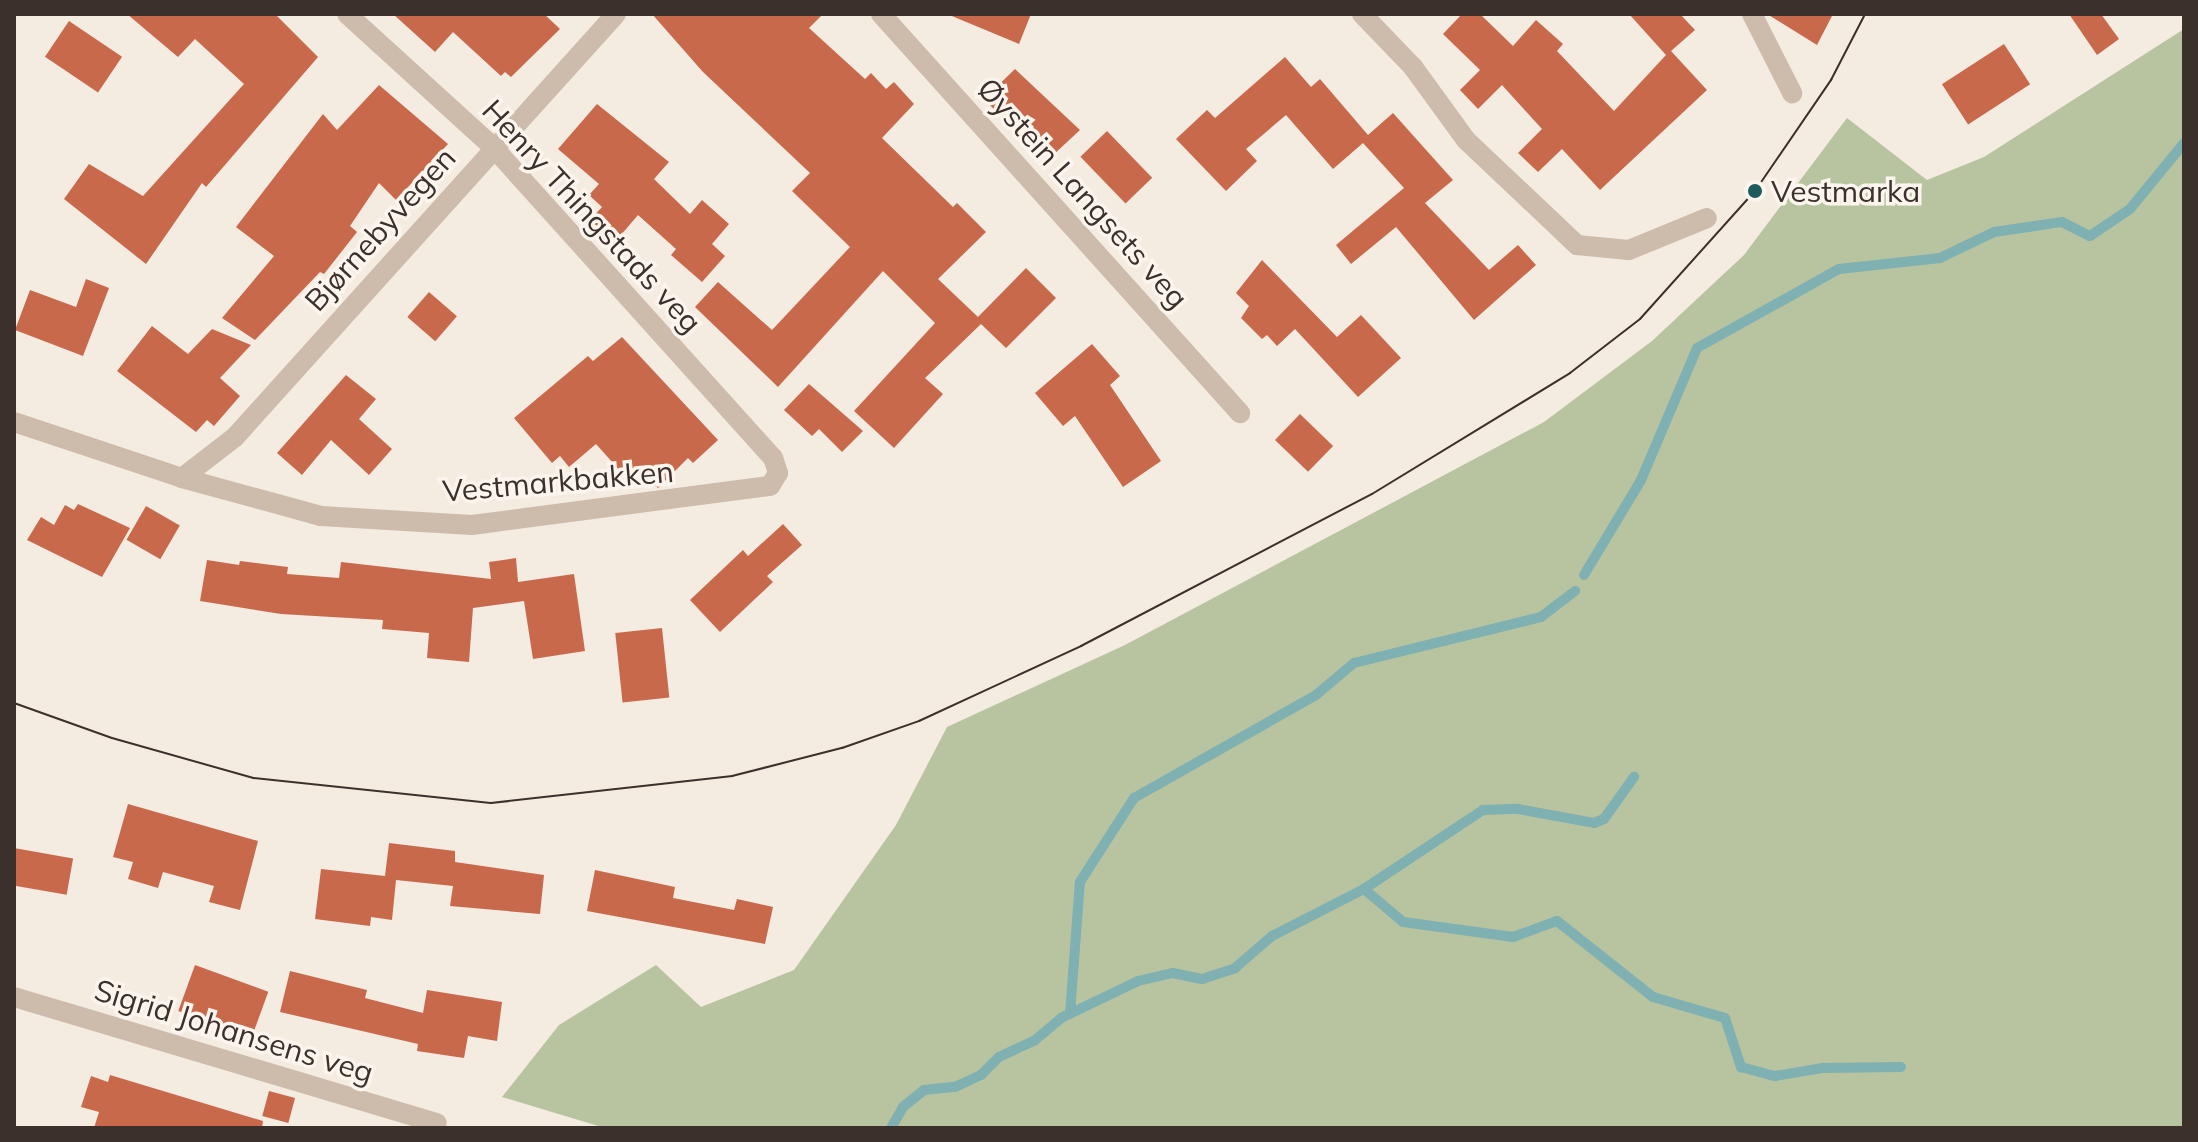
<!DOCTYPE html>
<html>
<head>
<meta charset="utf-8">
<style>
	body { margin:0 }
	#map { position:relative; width:2198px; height:1142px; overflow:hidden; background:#f4ebe1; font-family:Mulish,sans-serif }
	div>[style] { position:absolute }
	.green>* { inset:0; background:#b8c4a0 }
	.stream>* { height:10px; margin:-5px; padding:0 5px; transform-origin:5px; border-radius:5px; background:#7fb0b2 }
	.building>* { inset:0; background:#c8694b; transform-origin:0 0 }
	.minor>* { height:20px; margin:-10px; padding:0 10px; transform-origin:10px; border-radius:10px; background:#cdbbac }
	.tram>* { height:2px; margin:-1px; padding:0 1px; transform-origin:1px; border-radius:1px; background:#3b302b }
	.dots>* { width:22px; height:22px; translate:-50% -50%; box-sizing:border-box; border:4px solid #fbf5ee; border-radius:50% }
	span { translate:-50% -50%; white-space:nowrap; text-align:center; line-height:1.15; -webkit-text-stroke:7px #fbf5ee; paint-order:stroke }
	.poi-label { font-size:30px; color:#3b302b }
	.left { translate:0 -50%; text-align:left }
	.street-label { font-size:30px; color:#3b302b }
	.frame { position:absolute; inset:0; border:16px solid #3b302b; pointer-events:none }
</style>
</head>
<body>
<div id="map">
	<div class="green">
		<i style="clip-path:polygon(2184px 29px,2184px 1128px,605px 1128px,502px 1097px,559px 1025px,656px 965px,701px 1007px,794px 970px,896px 825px,947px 727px,1125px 645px,1544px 422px,1652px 341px,1744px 255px,1847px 118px,1927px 180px,1984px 157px)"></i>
	</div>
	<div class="stream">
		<i style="left:1584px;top:575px;width:111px;rotate:-59deg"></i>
		<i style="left:1641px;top:480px;width:143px;rotate:-67deg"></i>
		<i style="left:1697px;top:348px;width:162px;rotate:-29.1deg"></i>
		<i style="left:1839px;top:269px;width:102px;rotate:-6.2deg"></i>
		<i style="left:1940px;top:258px;width:60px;rotate:-25.7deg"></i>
		<i style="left:1994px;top:232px;width:69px;rotate:-8.4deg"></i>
		<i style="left:2062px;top:222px;width:31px;rotate:27deg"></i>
		<i style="left:2090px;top:236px;width:48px;rotate:-34deg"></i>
		<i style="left:2130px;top:209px;width:85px;rotate:-50.7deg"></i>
		<i style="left:1364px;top:889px;width:143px;rotate:-33.6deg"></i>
		<i style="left:1483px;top:810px;width:35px;rotate:-2deg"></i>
		<i style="left:1518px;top:809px;width:77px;rotate:10.4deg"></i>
		<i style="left:1594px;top:823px;width:11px;rotate:-22deg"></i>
		<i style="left:1604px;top:819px;width:52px;rotate:-54.5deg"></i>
		<i style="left:1070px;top:1014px;width:132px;rotate:-85.7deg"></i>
		<i style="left:1080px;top:882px;width:100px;rotate:-57.3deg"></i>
		<i style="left:1134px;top:798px;width:209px;rotate:-29.5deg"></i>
		<i style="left:1316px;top:695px;width:50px;rotate:-40.1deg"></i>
		<i style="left:1354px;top:663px;width:193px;rotate:-13.8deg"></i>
		<i style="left:1541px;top:617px;width:43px;rotate:-37.4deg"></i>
		<i style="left:891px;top:1128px;width:24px;rotate:-60deg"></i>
		<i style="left:903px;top:1107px;width:27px;rotate:-39deg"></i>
		<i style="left:924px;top:1090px;width:31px;rotate:-6deg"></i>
		<i style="left:955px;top:1087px;width:29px;rotate:-25deg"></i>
		<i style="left:981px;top:1075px;width:25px;rotate:-45deg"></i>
		<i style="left:999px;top:1057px;width:38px;rotate:-25deg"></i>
		<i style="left:1034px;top:1041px;width:35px;rotate:-40deg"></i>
		<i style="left:1061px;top:1018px;width:85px;rotate:-25.7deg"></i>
		<i style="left:1138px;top:981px;width:36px;rotate:-13deg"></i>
		<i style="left:1173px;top:973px;width:30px;rotate:12deg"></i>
		<i style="left:1202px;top:979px;width:35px;rotate:-18deg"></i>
		<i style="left:1235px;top:968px;width:49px;rotate:-40.9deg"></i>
		<i style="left:1272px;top:936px;width:103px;rotate:-27.1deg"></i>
		<i style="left:1364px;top:889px;width:51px;rotate:40.2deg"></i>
		<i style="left:1403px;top:922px;width:111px;rotate:7.8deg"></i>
		<i style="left:1513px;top:937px;width:47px;rotate:-20deg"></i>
		<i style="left:1557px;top:921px;width:122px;rotate:38.4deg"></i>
		<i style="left:1653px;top:997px;width:75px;rotate:16.3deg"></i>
		<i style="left:1725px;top:1018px;width:52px;rotate:71.9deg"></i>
		<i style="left:1741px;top:1067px;width:35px;rotate:15deg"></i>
		<i style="left:1775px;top:1076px;width:49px;rotate:-9.5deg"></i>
		<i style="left:1823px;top:1068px;width:78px;rotate:-0.7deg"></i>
	</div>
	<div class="building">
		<i style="clip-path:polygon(127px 14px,275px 14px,318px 57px,206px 187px,202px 183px,146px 264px,64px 199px,89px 164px,143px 196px,244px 84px,195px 39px,178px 57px)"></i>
		<i style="clip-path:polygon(393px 14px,544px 14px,560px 29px,511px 77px,505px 72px,501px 76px,453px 32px,435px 52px)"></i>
		<i style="clip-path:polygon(652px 14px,823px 14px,809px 28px,865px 79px,871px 73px,886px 89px,894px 82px,914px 104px,882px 138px,953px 207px,957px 203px,986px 232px,938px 279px,978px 317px,1026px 268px,1056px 298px,1006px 348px,981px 324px,925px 378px,943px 394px,894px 448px,854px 411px,935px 323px,883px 271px,778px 387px,695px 307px,718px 282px,772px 330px,850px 247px,792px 191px,810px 173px,703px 72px)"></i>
		<i style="clip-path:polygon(947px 14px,1031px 14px,1019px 44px)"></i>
		<i style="clip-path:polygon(1462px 14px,1480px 14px,1513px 46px,1536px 20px,1563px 44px,1557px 51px,1614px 111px,1666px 55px,1629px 14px,1680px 14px,1695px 30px,1671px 51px,1707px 90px,1600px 190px,1562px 149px,1538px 172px,1518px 153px,1542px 129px,1502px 85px,1478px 109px,1460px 90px,1480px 70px,1443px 34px)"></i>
		<i style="clip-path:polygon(1767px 14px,1833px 14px,1817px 45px)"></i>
		<i style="clip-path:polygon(2069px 14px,2101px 14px,2119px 39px,2097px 55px)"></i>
		<i style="left:69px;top:21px;width:64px;height:43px;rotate:34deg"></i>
		<i style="left:2004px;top:44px;width:48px;height:74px;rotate:57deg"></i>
		<i style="clip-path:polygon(1285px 57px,1311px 87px,1320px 79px,1368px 135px,1393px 113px,1453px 180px,1425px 203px,1489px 270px,1518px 245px,1536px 265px,1474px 320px,1396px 227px,1351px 264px,1336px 245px,1404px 188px,1363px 143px,1333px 169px,1286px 115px,1246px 149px,1257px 161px,1226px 191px,1176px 139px,1207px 110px,1215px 118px)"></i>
		<i style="clip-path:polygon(1015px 69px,1080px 130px,1052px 156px,1018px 120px,1011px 127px,984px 99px)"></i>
		<i style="clip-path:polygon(379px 85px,448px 144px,396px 200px,379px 183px,350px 226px,357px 232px,324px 274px,320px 272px,255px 340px,222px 318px,274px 256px,236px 227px,323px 114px,337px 130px)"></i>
		<i style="clip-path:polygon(597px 104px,669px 162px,654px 179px,690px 214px,702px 200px,729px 224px,712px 244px,725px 256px,702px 282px,671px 255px,676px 249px,638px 215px,615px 242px,590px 220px,602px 207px,589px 195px,599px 184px,558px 149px)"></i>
		<i style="left:1107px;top:131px;width:65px;height:37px;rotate:46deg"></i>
		<i style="clip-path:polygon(1262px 260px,1337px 337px,1361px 315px,1401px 358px,1358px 397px,1295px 329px,1277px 346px,1267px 335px,1262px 339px,1241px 318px,1249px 306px,1236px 293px)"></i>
		<i style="clip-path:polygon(86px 279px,109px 288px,83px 356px,15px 330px,30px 290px,76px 307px)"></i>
		<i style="left:429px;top:292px;width:37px;height:33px;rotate:41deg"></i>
		<i style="clip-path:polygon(152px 326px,188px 354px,212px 329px,251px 345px,220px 378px,240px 396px,214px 426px,207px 420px,196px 432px,117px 371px)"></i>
		<i style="clip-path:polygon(622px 337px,718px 440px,693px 463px,688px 458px,658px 488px,639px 473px,630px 482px,596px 444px,569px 467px,560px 456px,552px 463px,514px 418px,588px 356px,593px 361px)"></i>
		<i style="clip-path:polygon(1092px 344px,1120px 376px,1110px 385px,1161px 461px,1123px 487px,1075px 416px,1063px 426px,1035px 393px)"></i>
		<i style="clip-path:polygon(346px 375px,376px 399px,359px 419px,392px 449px,369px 475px,331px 440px,302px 475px,277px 453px)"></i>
		<i style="clip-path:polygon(809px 384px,863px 431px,842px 452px,819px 429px,812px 436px,784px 410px)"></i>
		<i style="left:1300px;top:414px;width:46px;height:36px;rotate:44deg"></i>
		<i style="clip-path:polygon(78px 504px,130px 528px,102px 577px,27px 540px,41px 517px,54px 525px,65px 505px,74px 510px)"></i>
		<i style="left:146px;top:506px;width:39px;height:39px;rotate:30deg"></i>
		<i style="clip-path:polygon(783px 524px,802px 545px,767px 576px,773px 582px,720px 632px,690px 600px,743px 550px,748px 556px)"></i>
		<i style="clip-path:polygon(516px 558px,518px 582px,574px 574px,585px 651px,533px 659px,524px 601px,473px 608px,469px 662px,427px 658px,429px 633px,382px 629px,383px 620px,281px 614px,200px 601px,207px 560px,239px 565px,240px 561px,288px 567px,287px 574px,339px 578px,341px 562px,491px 579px,489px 562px)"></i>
		<i style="left:662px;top:628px;width:70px;height:47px;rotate:84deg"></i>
		<i style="clip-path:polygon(128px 804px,258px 841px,240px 910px,209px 902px,214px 886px,163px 872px,158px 888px,128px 879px,133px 862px,113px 857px)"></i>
		<i style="clip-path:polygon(389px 843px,455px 851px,455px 862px,544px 875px,540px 914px,450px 906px,453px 886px,396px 880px,392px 920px,371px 917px,370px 926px,315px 919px,321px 869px,385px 876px)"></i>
		<i style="left:14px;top:848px;width:60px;height:37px;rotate:10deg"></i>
		<i style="clip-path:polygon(595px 870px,675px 887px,673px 898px,734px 910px,737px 899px,773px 907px,765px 944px,587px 911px)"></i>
		<i style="left:195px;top:965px;width:78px;height:49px;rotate:20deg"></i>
		<i style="clip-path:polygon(290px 971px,367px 990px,365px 998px,423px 1013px,427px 990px,502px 1002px,497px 1041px,468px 1036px,464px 1058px,417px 1051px,418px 1044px,280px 1012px)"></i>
		<i style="clip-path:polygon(110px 1075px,263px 1121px,262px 1128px,94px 1128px,99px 1112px,81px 1107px,91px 1076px,108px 1082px)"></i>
		<i style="left:269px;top:1091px;width:27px;height:26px;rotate:15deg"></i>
	</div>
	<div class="minor">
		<i style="left:881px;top:14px;width:537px;rotate:48.02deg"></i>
		<i style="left:1362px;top:14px;width:74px;rotate:46.1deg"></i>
		<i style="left:1413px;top:67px;width:90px;rotate:54deg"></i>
		<i style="left:1466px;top:140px;width:153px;rotate:43.4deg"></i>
		<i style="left:1577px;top:245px;width:52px;rotate:5.5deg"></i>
		<i style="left:1629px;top:250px;width:84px;rotate:-22.3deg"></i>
		<i style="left:1752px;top:14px;width:89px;rotate:63.1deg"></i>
		<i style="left:14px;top:422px;width:177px;rotate:18.4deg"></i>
		<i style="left:182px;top:478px;width:144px;rotate:15.3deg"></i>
		<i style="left:321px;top:516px;width:151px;rotate:3.4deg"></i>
		<i style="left:472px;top:525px;width:301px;rotate:-7.5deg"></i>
		<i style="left:770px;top:486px;width:15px;rotate:-58deg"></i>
		<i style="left:778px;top:473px;width:16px;rotate:-108deg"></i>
		<i style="left:773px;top:458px;width:418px;rotate:-132deg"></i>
		<i style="left:493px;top:147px;width:197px;rotate:-137.7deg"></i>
		<i style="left:182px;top:478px;width:67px;rotate:-37.7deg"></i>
		<i style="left:235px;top:437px;width:569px;rotate:-47.99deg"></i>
		<i style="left:14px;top:997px;width:441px;rotate:16.6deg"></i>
	</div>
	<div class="tram">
		<i style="left:14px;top:703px;width:104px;rotate:19.7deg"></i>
		<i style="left:112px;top:738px;width:147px;rotate:15.8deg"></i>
		<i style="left:253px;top:778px;width:239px;rotate:6deg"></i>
		<i style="left:491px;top:803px;width:243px;rotate:-6.4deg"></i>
		<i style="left:732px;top:776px;width:114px;rotate:-14.3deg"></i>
		<i style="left:842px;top:748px;width:82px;rotate:-19.3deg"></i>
		<i style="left:919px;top:721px;width:179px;rotate:-24.8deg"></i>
		<i style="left:1081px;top:646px;width:328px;rotate:-27.6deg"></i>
		<i style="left:1372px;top:494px;width:232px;rotate:-31.4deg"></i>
		<i style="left:1570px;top:373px;width:88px;rotate:-37.6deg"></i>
		<i style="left:1640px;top:319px;width:172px;rotate:-48.1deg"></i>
		<i style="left:1755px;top:191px;width:135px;rotate:-55.6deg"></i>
		<i style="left:1831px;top:80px;width:74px;rotate:-62.7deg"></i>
	</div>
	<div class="dots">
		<i style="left:1755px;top:191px;background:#1f5a5e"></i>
	</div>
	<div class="poi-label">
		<span class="left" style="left:1771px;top:191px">Vestmarka</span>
	</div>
	<div class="street-label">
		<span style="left:1083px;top:193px;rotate:48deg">Øystein Langsets veg</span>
		<span style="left:592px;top:216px;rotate:47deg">Henry Thingstads veg</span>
		<span style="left:380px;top:229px;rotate:-48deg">Bjørnebyvegen</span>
		<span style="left:558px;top:481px;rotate:-5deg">Vestmarkbakken</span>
		<span style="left:234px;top:1031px;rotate:17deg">Sigrid Johansens veg</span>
	</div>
	<div class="frame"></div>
</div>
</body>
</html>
